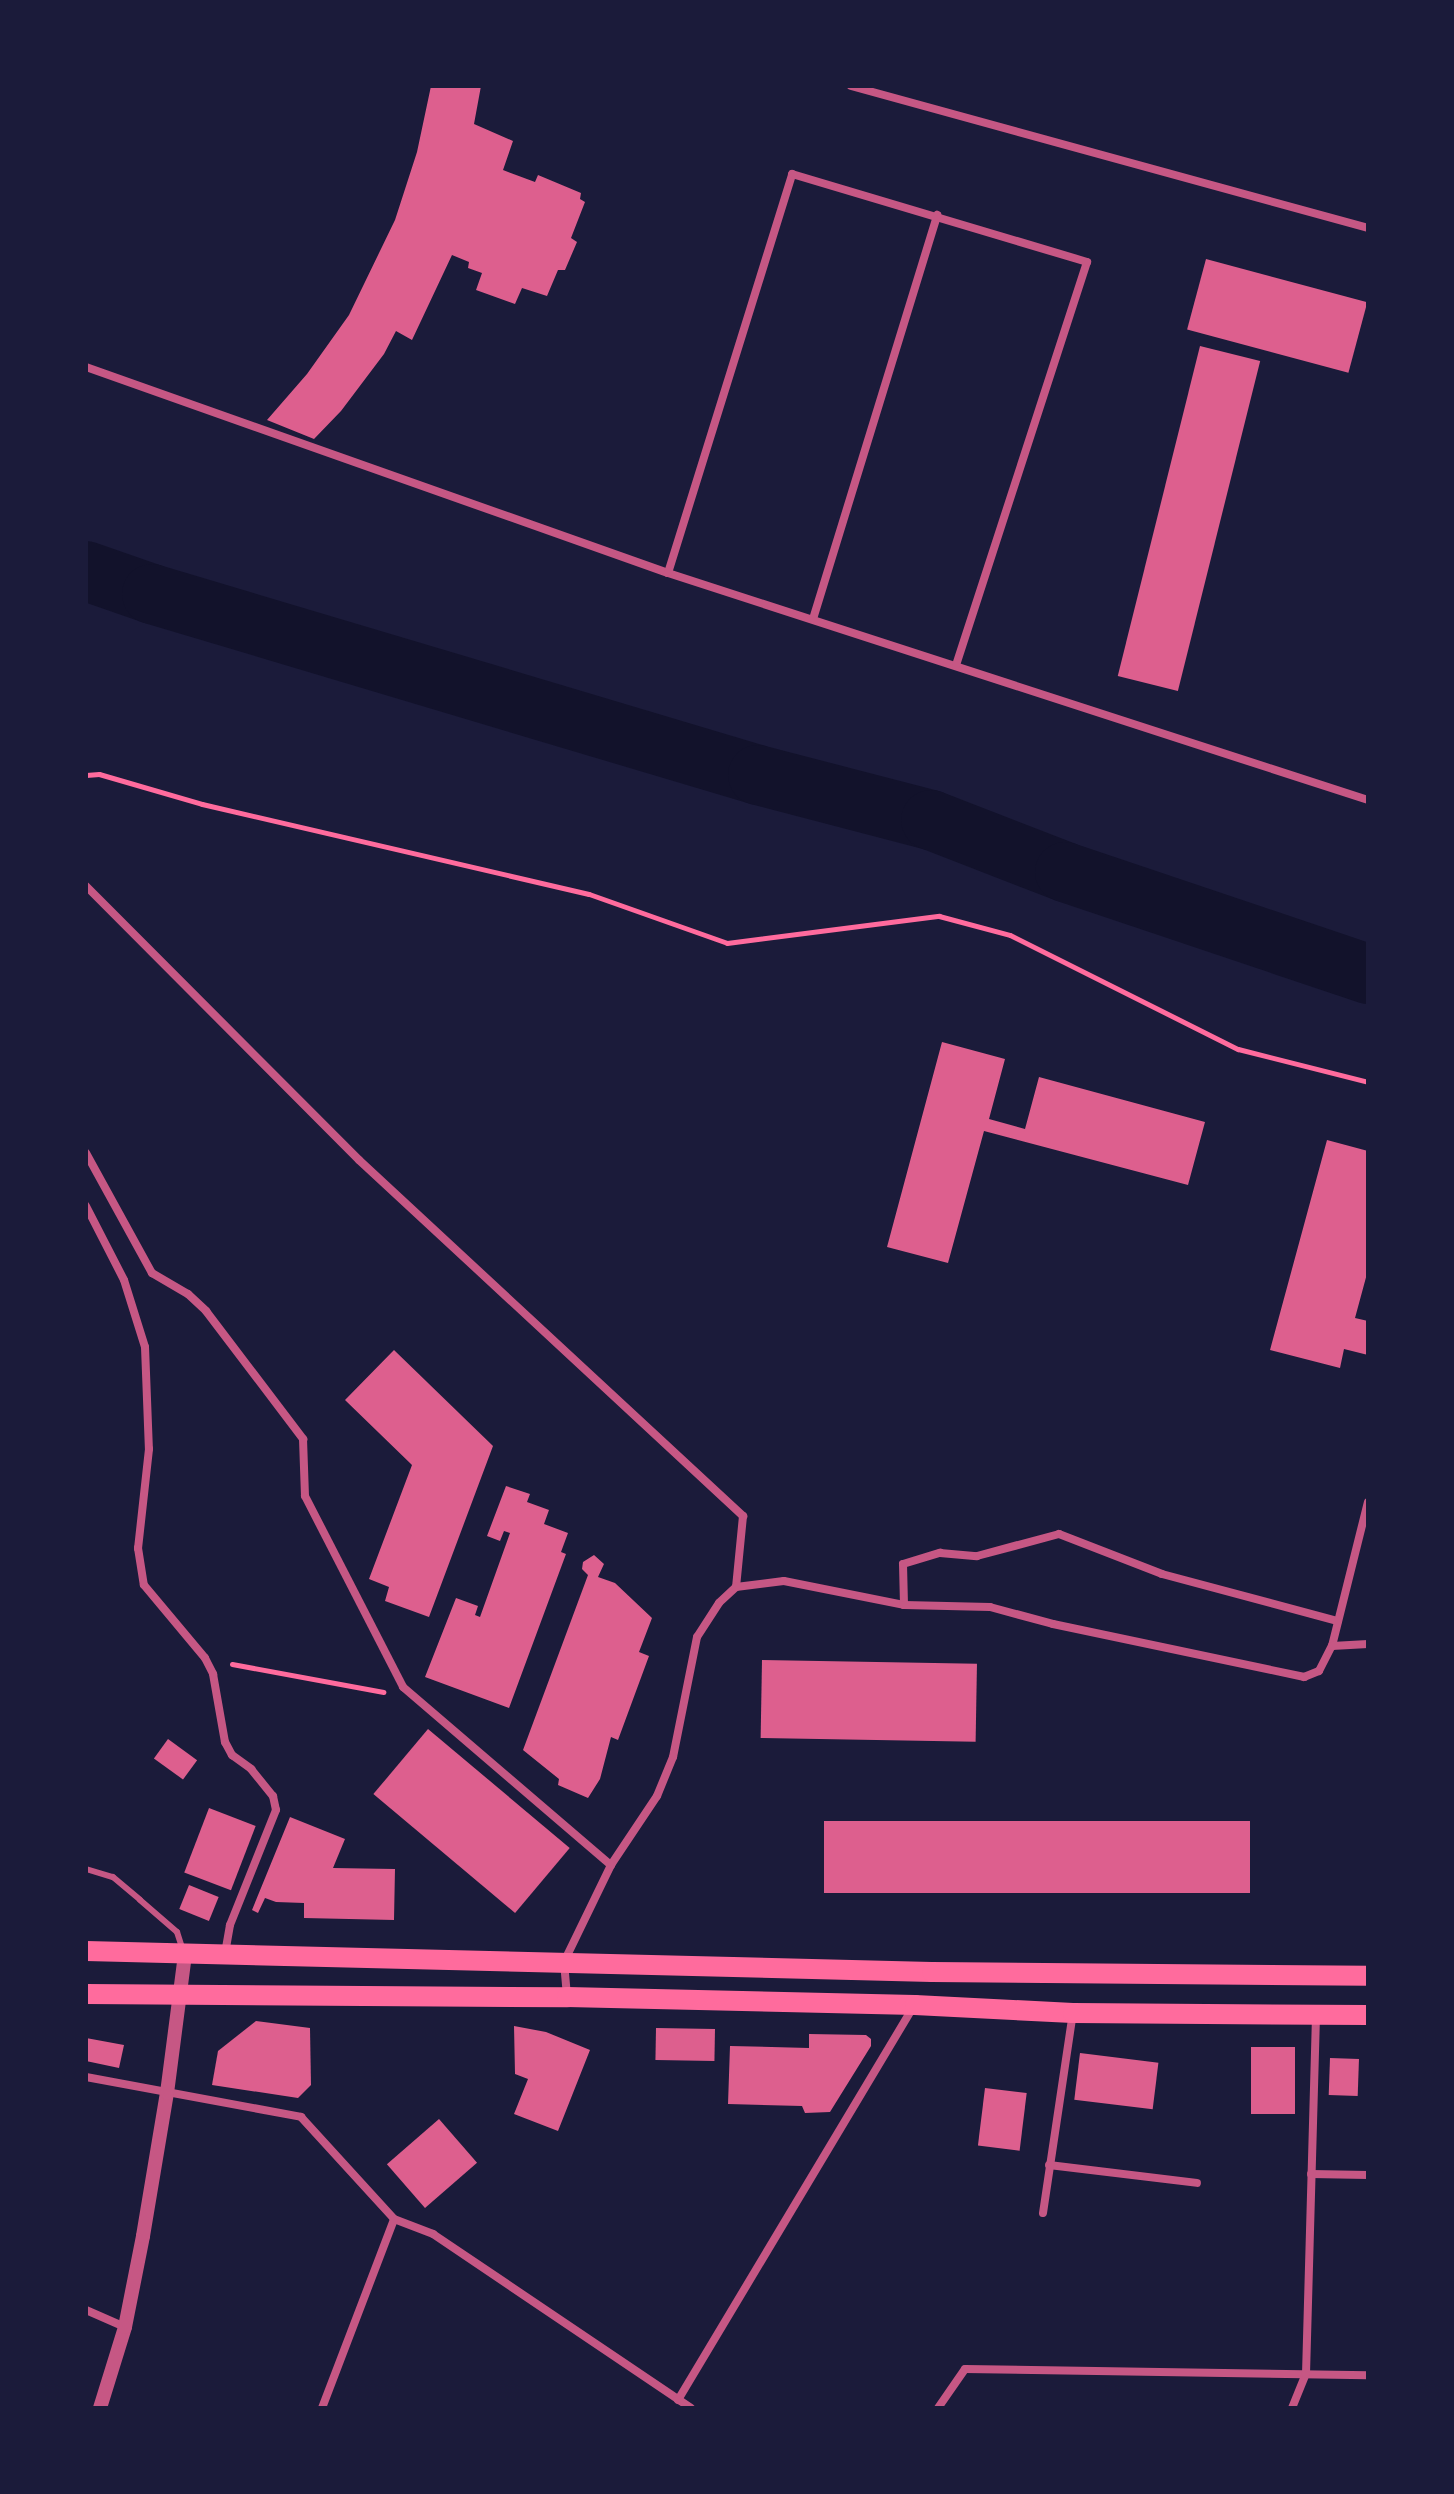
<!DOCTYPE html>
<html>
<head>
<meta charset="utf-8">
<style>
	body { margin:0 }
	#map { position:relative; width:1454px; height:2494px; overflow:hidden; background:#1b1b3a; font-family:"IBM Plex Sans",sans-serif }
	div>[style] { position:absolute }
	.river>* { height:60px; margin:-30px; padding:0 30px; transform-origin:30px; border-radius:30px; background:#12122b }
	.building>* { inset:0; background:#dd5f8e; transform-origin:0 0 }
	.path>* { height:5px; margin:-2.5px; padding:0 2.5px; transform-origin:2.5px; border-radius:2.5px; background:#ff6b9d }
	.service>* { height:6px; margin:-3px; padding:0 3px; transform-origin:3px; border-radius:3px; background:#c65784 }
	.minor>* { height:8px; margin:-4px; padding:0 4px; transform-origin:4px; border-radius:4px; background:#c65784 }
	.tertiary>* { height:14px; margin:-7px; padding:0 7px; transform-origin:7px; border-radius:7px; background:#c65784 }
	.primary>* { height:20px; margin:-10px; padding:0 10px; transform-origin:10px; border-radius:10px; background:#ff6b9d }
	span { translate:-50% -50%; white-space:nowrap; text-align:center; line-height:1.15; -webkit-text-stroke:6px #1b1b3a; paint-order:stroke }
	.frame { position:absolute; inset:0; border:88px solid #1b1b3a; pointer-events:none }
</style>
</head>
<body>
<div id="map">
	<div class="river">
		<i style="left:86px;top:571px;width:70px;rotate:19.2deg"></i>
		<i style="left:152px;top:594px;width:632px;rotate:16.63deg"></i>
		<i style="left:758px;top:775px;width:179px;rotate:14.6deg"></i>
		<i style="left:931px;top:820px;width:144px;rotate:21.2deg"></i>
		<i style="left:1065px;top:872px;width:320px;rotate:18.6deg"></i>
	</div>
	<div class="building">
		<i style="clip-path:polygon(431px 86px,481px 86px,474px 124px,513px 141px,503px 170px,535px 182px,538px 175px,581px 193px,580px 199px,585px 202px,571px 238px,577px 242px,565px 270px,558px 270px,547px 296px,522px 288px,515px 304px,476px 290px,482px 273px,468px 268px,469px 262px,452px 255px,412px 340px,396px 331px,384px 354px,341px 411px,314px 439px,267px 420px,307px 374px,349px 315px,395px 220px,417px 152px)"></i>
		<i style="left:1206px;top:259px;width:167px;height:73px;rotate:15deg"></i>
		<i style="left:1200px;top:346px;width:62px;height:340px;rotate:14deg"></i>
		<i style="clip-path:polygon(942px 1042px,1005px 1059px,989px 1119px,1025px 1129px,1039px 1077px,1205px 1122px,1188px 1185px,984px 1131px,948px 1263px,887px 1247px)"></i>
		<i style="clip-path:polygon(1327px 1140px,1368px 1151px,1368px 1270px,1355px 1318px,1368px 1321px,1368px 1355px,1344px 1349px,1340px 1368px,1270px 1350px)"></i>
		<i style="clip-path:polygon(394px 1350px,493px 1446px,429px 1617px,385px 1601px,389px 1587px,369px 1579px,412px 1465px,345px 1400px)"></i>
		<i style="clip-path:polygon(506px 1486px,530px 1494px,527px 1502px,549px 1510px,544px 1524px,568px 1533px,561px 1552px,566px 1554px,509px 1708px,425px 1677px,456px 1598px,478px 1606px,475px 1615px,480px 1617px,510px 1533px,504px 1531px,500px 1541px,487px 1536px)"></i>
		<i style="clip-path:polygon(594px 1555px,604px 1564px,598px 1577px,615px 1583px,652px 1618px,639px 1652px,649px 1656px,618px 1740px,611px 1737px,600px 1779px,588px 1798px,558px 1785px,559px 1779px,523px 1750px,588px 1575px,582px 1569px,583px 1562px)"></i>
		<i style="left:762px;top:1660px;width:215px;height:78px;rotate:1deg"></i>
		<i style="left:428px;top:1729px;width:185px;height:85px;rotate:40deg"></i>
		<i style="left:168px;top:1739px;width:36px;height:24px;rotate:36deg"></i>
		<i style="left:209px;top:1808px;width:50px;height:69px;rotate:21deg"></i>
		<i style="clip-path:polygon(290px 1817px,345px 1839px,333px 1868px,395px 1869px,394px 1920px,304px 1918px,304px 1903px,276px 1902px,265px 1898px,258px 1913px,252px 1910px)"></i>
		<i style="left:1250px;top:1821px;width:72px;height:426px;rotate:90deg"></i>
		<i style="left:189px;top:1885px;width:32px;height:26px;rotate:22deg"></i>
		<i style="clip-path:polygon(256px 2021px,310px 2028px,311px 2085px,298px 2098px,212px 2085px,218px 2051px)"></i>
		<i style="clip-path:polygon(514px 2026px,546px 2032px,590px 2050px,558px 2131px,514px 2114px,528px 2079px,515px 2074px)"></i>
		<i style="left:656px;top:2028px;width:59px;height:32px;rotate:1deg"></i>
		<i style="clip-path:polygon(809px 2034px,866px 2035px,871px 2039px,871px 2046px,830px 2112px,805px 2113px,802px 2106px,728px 2104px,730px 2046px,809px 2048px)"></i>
		<i style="clip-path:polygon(86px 2038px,124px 2045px,119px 2068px,86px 2061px)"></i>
		<i style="left:1251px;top:2047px;width:44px;height:67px"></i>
		<i style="left:1080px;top:2053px;width:79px;height:47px;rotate:7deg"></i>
		<i style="left:1330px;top:2058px;width:29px;height:37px;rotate:2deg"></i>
		<i style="left:985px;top:2088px;width:42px;height:58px;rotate:7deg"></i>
		<i style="left:439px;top:2119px;width:58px;height:69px;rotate:49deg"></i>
	</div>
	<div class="path">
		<i style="left:86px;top:775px;width:13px;rotate:-4deg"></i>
		<i style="left:99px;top:774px;width:107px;rotate:16.2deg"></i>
		<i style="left:202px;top:804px;width:397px;rotate:13.1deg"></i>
		<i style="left:589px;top:894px;width:146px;rotate:19.5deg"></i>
		<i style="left:727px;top:943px;width:214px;rotate:-7.3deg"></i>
		<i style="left:939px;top:916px;width:73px;rotate:15deg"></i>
		<i style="left:1010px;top:935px;width:255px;rotate:26.6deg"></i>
		<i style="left:1238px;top:1049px;width:134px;rotate:14.2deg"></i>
		<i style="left:232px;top:1664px;width:154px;rotate:10.5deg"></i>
	</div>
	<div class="service">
		<i style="left:86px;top:1869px;width:28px;rotate:17deg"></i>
		<i style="left:113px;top:1877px;width:35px;rotate:40deg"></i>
		<i style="left:140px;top:1900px;width:49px;rotate:40.9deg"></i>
		<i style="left:177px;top:1932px;width:19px;rotate:72deg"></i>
	</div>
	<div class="minor">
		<i style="left:851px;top:86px;width:536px;rotate:15.36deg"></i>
		<i style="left:86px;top:367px;width:617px;rotate:19.49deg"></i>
		<i style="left:668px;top:573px;width:736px;rotate:17.97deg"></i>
		<i style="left:668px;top:573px;width:418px;rotate:-72.7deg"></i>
		<i style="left:792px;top:174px;width:308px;rotate:16.6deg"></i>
		<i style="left:1087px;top:262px;width:424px;rotate:108deg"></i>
		<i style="left:813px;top:619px;width:423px;rotate:-72.9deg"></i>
		<i style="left:86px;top:886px;width:387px;rotate:45.1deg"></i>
		<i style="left:359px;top:1160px;width:524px;rotate:42.83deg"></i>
		<i style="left:743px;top:1516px;width:71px;rotate:95.6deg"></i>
		<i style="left:736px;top:1587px;width:23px;rotate:137deg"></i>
		<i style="left:719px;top:1603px;width:40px;rotate:122.9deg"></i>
		<i style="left:697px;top:1637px;width:122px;rotate:101.3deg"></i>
		<i style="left:673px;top:1757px;width:42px;rotate:112.3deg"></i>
		<i style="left:657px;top:1796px;width:83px;rotate:123.7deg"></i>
		<i style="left:611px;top:1865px;width:108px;rotate:115.9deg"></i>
		<i style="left:564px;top:1962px;width:35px;rotate:85deg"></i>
		<i style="left:86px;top:1153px;width:137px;rotate:61.2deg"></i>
		<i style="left:152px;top:1273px;width:42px;rotate:30.3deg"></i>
		<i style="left:188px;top:1294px;width:25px;rotate:43deg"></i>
		<i style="left:206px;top:1311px;width:161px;rotate:52.8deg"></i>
		<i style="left:303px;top:1439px;width:57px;rotate:88deg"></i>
		<i style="left:305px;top:1496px;width:215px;rotate:62.8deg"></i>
		<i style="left:403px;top:1687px;width:274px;rotate:40.6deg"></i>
		<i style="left:86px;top:1206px;width:83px;rotate:62.8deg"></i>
		<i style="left:124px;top:1280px;width:70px;rotate:72.6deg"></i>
		<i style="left:145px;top:1347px;width:102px;rotate:87.8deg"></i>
		<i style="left:149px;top:1449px;width:100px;rotate:96.3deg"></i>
		<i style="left:138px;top:1548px;width:37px;rotate:81deg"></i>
		<i style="left:144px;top:1585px;width:95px;rotate:50.1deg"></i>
		<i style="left:205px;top:1658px;width:18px;rotate:63deg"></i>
		<i style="left:213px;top:1674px;width:69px;rotate:80deg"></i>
		<i style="left:225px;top:1742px;width:15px;rotate:62deg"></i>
		<i style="left:232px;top:1755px;width:24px;rotate:36deg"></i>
		<i style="left:251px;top:1769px;width:35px;rotate:51deg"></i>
		<i style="left:273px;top:1796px;width:14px;rotate:78deg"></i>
		<i style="left:276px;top:1810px;width:124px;rotate:111.8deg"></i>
		<i style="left:230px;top:1925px;width:28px;rotate:100deg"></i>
		<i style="left:736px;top:1587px;width:48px;rotate:-7.1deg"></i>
		<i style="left:784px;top:1581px;width:122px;rotate:11.3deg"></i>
		<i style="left:904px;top:1605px;width:41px;rotate:-91.4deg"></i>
		<i style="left:903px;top:1564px;width:39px;rotate:-17deg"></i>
		<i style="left:940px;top:1553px;width:37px;rotate:5deg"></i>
		<i style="left:977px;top:1556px;width:85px;rotate:-15deg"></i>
		<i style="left:1059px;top:1534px;width:110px;rotate:21.2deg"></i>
		<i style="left:1162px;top:1574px;width:182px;rotate:15deg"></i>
		<i style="left:904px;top:1605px;width:86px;rotate:1.3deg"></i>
		<i style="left:990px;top:1607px;width:65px;rotate:15.1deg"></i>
		<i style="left:1053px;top:1624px;width:257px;rotate:11.9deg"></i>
		<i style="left:1304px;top:1677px;width:16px;rotate:-22deg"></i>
		<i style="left:1319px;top:1671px;width:28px;rotate:-63deg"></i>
		<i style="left:1332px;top:1646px;width:148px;rotate:-76deg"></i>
		<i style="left:1332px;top:1646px;width:36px;rotate:-3deg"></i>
		<i style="left:86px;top:2077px;width:219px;rotate:10.5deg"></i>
		<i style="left:301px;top:2117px;width:138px;rotate:47.6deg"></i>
		<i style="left:394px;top:2219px;width:42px;rotate:21deg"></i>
		<i style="left:433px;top:2234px;width:311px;rotate:34deg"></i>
		<i style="left:1049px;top:2165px;width:149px;rotate:6.9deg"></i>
		<i style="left:1311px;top:2174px;width:57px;rotate:1deg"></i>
		<i style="left:1043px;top:2213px;width:202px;rotate:-81.5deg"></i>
		<i style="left:86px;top:2310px;width:43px;rotate:23.6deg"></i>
		<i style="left:678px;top:2400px;width:459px;rotate:-59.1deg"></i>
		<i style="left:322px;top:2408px;width:202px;rotate:-69.1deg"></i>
		<i style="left:938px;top:2408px;width:47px;rotate:-55.3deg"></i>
		<i style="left:965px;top:2369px;width:403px;rotate:0.9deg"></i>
		<i style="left:1292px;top:2408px;width:37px;rotate:-68deg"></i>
		<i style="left:1306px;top:2374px;width:358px;rotate:-88.4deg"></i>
	</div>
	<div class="tertiary">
		<i style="left:100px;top:2408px;width:85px;rotate:-72.8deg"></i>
		<i style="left:125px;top:2327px;width:93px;rotate:-78.8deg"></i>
		<i style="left:143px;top:2236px;width:145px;rotate:-80.5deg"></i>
		<i style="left:167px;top:2093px;width:140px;rotate:-82.6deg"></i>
	</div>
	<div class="primary">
		<i style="left:86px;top:1951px;width:846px;rotate:1.42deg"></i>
		<i style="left:932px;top:1972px;width:436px;rotate:0.5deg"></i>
		<i style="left:86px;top:1994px;width:481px;rotate:0.4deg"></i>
		<i style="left:567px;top:1997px;width:348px;rotate:1.3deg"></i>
		<i style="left:915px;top:2005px;width:158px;rotate:2.9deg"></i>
		<i style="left:1073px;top:2013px;width:295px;rotate:0.4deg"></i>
	</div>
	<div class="frame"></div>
</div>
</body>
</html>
